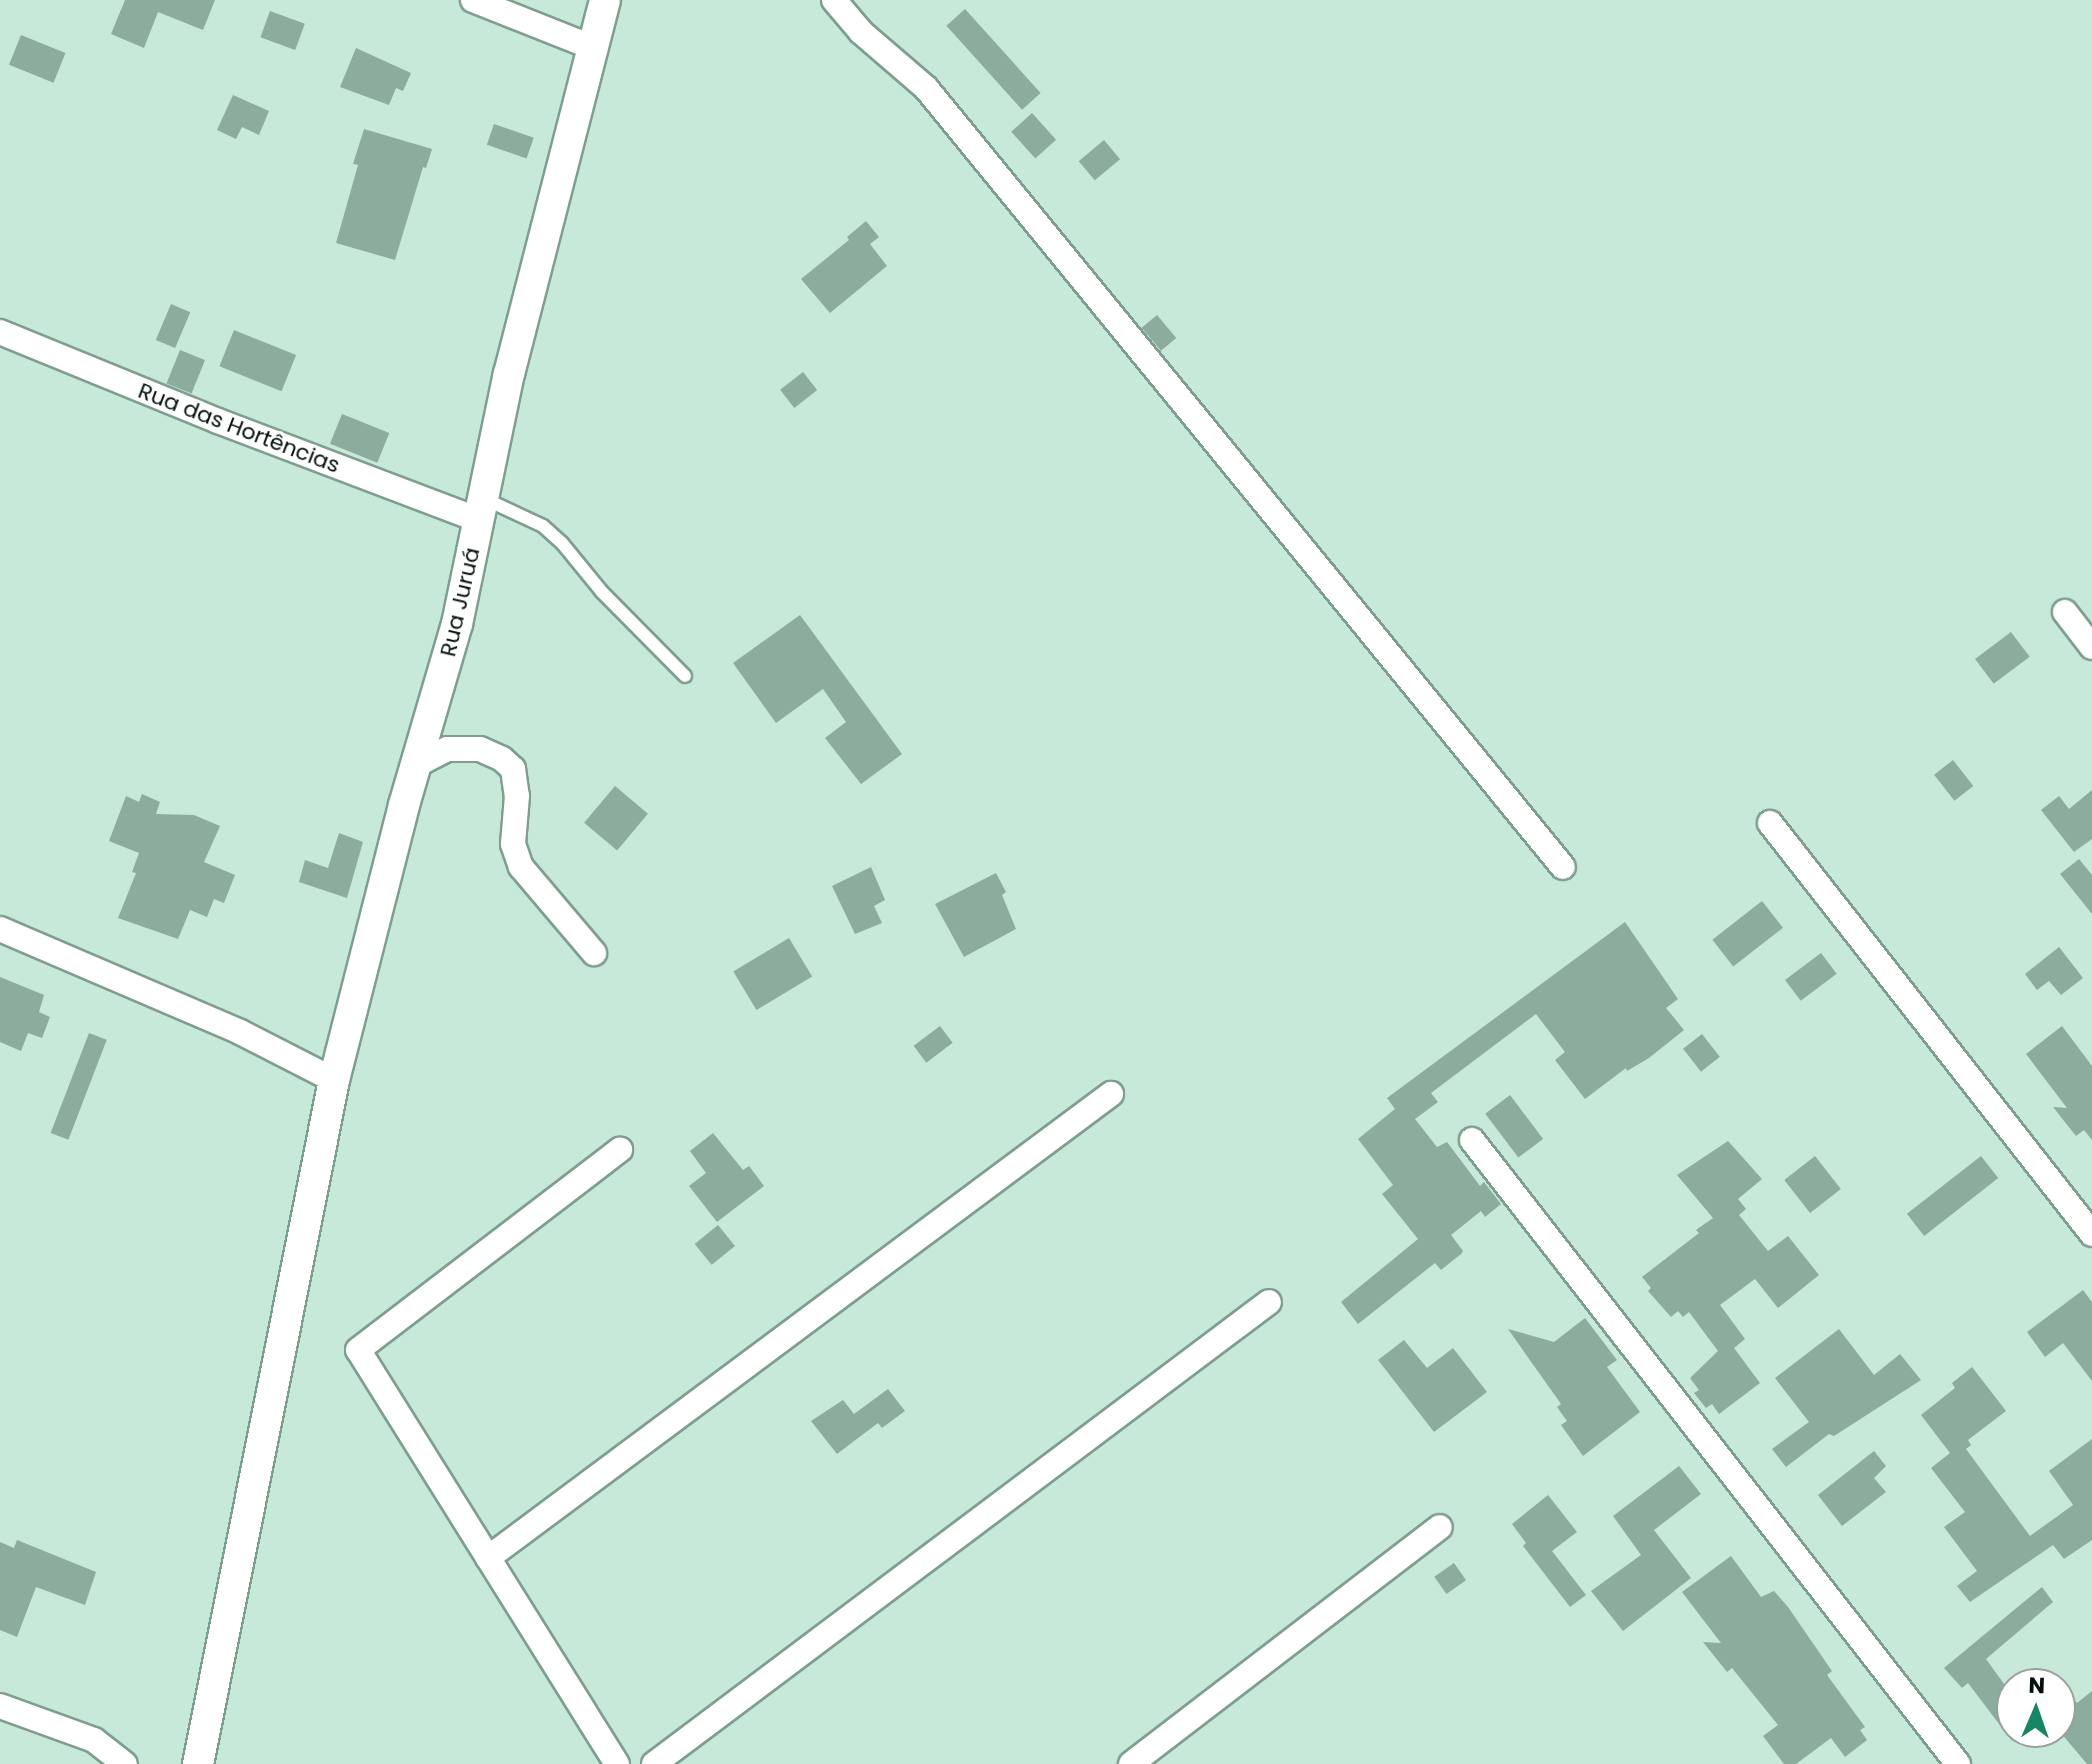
<!DOCTYPE html>
<html>
<head>
<meta charset="utf-8">
<style>
	body { margin:0 }
	#map { position:relative; width:2092px; height:1764px; overflow:hidden; background:#c7e9d9; font-family:Poppins,sans-serif }
	div>[style] { position:absolute }
	.building>* { inset:0; background:#8cac9e; transform-origin:0 0 }
	.roads { filter:drop-shadow(2px 0 #7e9e90) drop-shadow(-2px 0 #7e9e90) drop-shadow(0 2px #7e9e90) drop-shadow(0 -2px #7e9e90) }
	.service>* { height:12px; margin:-6px; padding:0 6px; transform-origin:6px; border-radius:6px; background:#fff }
	.minor>* { height:24px; margin:-12px; padding:0 12px; transform-origin:12px; border-radius:12px; background:#fff }
	.tertiary>* { height:30px; margin:-15px; padding:0 15px; transform-origin:15px; border-radius:15px; background:#fff }
	span { translate:-50% -50%; white-space:nowrap; text-align:center; line-height:1.15; -webkit-text-stroke:6px #fff; paint-order:stroke }
	.street-label { font-size:22px; color:#05100b }
	.north { position:absolute; left:1996px; top:1668px; width:80px; height:80px; box-sizing:border-box; background:#fff; border:2px solid #9b9f9d; border-radius:50%; rotate:2deg; font-size:22px; font-weight:700; line-height:32px; text-align:center; color:#05100b }
	.north::after { content:''; display:block; margin:auto; width:28px; height:36px; background:#168563; clip-path:polygon(50% 0,100% 100%,50% 72%,0 100%) }
</style>
</head>
<body>
<div id="map">
	<div class="building">
		<i style="clip-path:polygon(125px 0,215px 0,203px 30px,158px 12px,144px 48px,111px 34px)"></i>
		<i style="left:965px;top:9px;width:113px;height:25px;rotate:48deg"></i>
		<i style="left:270px;top:11px;width:37px;height:28px;rotate:20deg"></i>
		<i style="left:21px;top:35px;width:48px;height:32px;rotate:22deg"></i>
		<i style="clip-path:polygon(356px 48px,411px 73px,403px 91px,396px 88px,389px 105px,340px 87px)"></i>
		<i style="clip-path:polygon(233px 95px,269px 111px,259px 135px,242px 127px,236px 139px,217px 130px)"></i>
		<i style="left:1032px;top:113px;width:36px;height:28px;rotate:48deg"></i>
		<i style="left:494px;top:124px;width:42px;height:22px;rotate:19deg"></i>
		<i style="clip-path:polygon(364px 129px,432px 149px,426px 168px,423px 167px,395px 260px,336px 243px,358px 165px,353px 164px)"></i>
		<i style="left:1104px;top:140px;width:25px;height:33px;rotate:50deg"></i>
		<i style="clip-path:polygon(866px 221px,879px 237px,870px 244px,887px 266px,830px 313px,801px 279px,849px 240px,847px 237px)"></i>
		<i style="left:171px;top:304px;width:21px;height:39px;rotate:23deg"></i>
		<i style="left:1157px;top:315px;width:30px;height:20px;rotate:50deg"></i>
		<i style="left:234px;top:330px;width:67px;height:39px;rotate:22deg"></i>
		<i style="left:180px;top:350px;width:27px;height:36px;rotate:22deg"></i>
		<i style="left:803px;top:372px;width:23px;height:29px;rotate:52deg"></i>
		<i style="left:342px;top:414px;width:51px;height:32px;rotate:22deg"></i>
		<i style="clip-path:polygon(800px 615px,902px 754px,861px 784px,825px 738px,846px 722px,823px 689px,776px 723px,733px 663px)"></i>
		<i style="left:2011px;top:632px;width:31px;height:45px;rotate:53deg"></i>
		<i style="left:1953px;top:760px;width:33px;height:24px;rotate:52deg"></i>
		<i style="left:615px;top:786px;width:43px;height:48px;rotate:40deg"></i>
		<i style="clip-path:polygon(2092px 790px,2092px 839px,2074px 852px,2041px 810px,2059px 796px,2069px 809px)"></i>
		<i style="clip-path:polygon(142px 794px,160px 802px,156px 814px,194px 815px,220px 826px,204px 862px,235px 875px,224px 903px,214px 899px,207px 917px,190px 910px,178px 939px,118px 918px,136px 873px,132px 872px,139px 853px,109px 841px,126px 796px,139px 802px)"></i>
		<i style="clip-path:polygon(339px 833px,363px 842px,347px 898px,299px 882px,305px 860px,328px 868px)"></i>
		<i style="clip-path:polygon(2079px 859px,2092px 875px,2092px 914px,2060px 874px)"></i>
		<i style="clip-path:polygon(871px 867px,885px 900px,874px 906px,882px 923px,855px 934px,832px 886px)"></i>
		<i style="clip-path:polygon(996px 873px,1006px 892px,1002px 895px,1016px 929px,964px 957px,935px 904px)"></i>
		<i style="left:1762px;top:901px;width:34px;height:63px;rotate:52deg"></i>
		<i style="clip-path:polygon(1625px 922px,1678px 999px,1666px 1008px,1684px 1030px,1649px 1058px,1627px 1071px,1626px 1068px,1585px 1099px,1555px 1060px,1565px 1052px,1536px 1014px,1431px 1093px,1438px 1102px,1415px 1119px,1437px 1147px,1447px 1142px,1480px 1186px,1484px 1182px,1501px 1204px,1485px 1217px,1481px 1211px,1451px 1235px,1463px 1251px,1461px 1254px,1441px 1270px,1435px 1263px,1358px 1324px,1341px 1302px,1418px 1239px,1382px 1194px,1393px 1185px,1358px 1139px,1395px 1109px,1387px 1098px)"></i>
		<i style="left:789px;top:938px;width:45px;height:65px;rotate:59deg"></i>
		<i style="clip-path:polygon(2059px 947px,2083px 978px,2061px 995px,2049px 981px,2037px 990px,2025px 974px)"></i>
		<i style="left:1821px;top:953px;width:26px;height:45px;rotate:53deg"></i>
		<i style="clip-path:polygon(0 977px,44px 995px,39px 1012px,50px 1017px,42px 1038px,28px 1033px,21px 1051px,0 1042px)"></i>
		<i style="left:940px;top:1026px;width:21px;height:33px;rotate:53deg"></i>
		<i style="clip-path:polygon(2062px 1026px,2092px 1066px,2092px 1140px,2084px 1130px,2076px 1136px,2053px 1107px,2067px 1108px,2026px 1054px)"></i>
		<i style="left:89px;top:1033px;width:19px;height:107px;rotate:21deg"></i>
		<i style="left:1702px;top:1034px;width:29px;height:24px;rotate:52deg"></i>
		<i style="left:1510px;top:1095px;width:55px;height:31px;rotate:53deg"></i>
		<i style="clip-path:polygon(713px 1133px,743px 1170px,749px 1166px,764px 1186px,717px 1222px,689px 1186px,706px 1173px,690px 1151px)"></i>
		<i style="clip-path:polygon(1728px 1141px,1762px 1179px,1738px 1199px,1746px 1209px,1739px 1215px,1768px 1251px,1788px 1236px,1819px 1275px,1778px 1308px,1755px 1279px,1720px 1305px,1745px 1339px,1734px 1348px,1760px 1383px,1719px 1414px,1712px 1404px,1706px 1408px,1694px 1393px,1699px 1390px,1690px 1378px,1718px 1351px,1689px 1312px,1683px 1317px,1678px 1311px,1671px 1317px,1648px 1291px,1651px 1288px,1642px 1277px,1699px 1233px,1696px 1230px,1713px 1218px,1677px 1175px)"></i>
		<i style="left:1815px;top:1156px;width:42px;height:39px;rotate:52deg"></i>
		<i style="left:1981px;top:1156px;width:28px;height:94px;rotate:52deg"></i>
		<i style="left:718px;top:1225px;width:27px;height:30px;rotate:51deg"></i>
		<i style="clip-path:polygon(2083px 1290px,2092px 1302px,2092px 1381px,2063px 1343px,2045px 1357px,2027px 1332px)"></i>
		<i style="clip-path:polygon(1585px 1318px,1617px 1360px,1607px 1367px,1640px 1412px,1583px 1456px,1561px 1425px,1567px 1421px,1557px 1407px,1561px 1404px,1508px 1329px,1554px 1342px)"></i>
		<i style="clip-path:polygon(1839px 1329px,1874px 1375px,1900px 1354px,1921px 1380px,1834px 1436px,1829px 1434px,1786px 1467px,1772px 1449px,1809px 1422px,1775px 1378px)"></i>
		<i style="clip-path:polygon(1404px 1340px,1427px 1368px,1453px 1348px,1487px 1392px,1434px 1432px,1378px 1360px)"></i>
		<i style="clip-path:polygon(1972px 1367px,2006px 1411px,1968px 1440px,1971px 1445px,1966px 1449px,2030px 1536px,2073px 1505px,2049px 1471px,2092px 1439px,2092px 1540px,2064px 1559px,2053px 1545px,1970px 1602px,1957px 1586px,1977px 1571px,1944px 1527px,1965px 1512px,1931px 1468px,1950px 1453px,1921px 1415px,1955px 1388px,1952px 1383px)"></i>
		<i style="clip-path:polygon(888px 1389px,905px 1411px,882px 1428px,878px 1423px,837px 1454px,811px 1421px,843px 1400px,854px 1414px)"></i>
		<i style="clip-path:polygon(1874px 1451px,1886px 1466px,1874px 1478px,1886px 1492px,1842px 1526px,1818px 1495px)"></i>
		<i style="clip-path:polygon(1679px 1466px,1701px 1494px,1654px 1530px,1691px 1578px,1623px 1631px,1591px 1591px,1641px 1555px,1613px 1516px)"></i>
		<i style="clip-path:polygon(1548px 1495px,1577px 1532px,1552px 1551px,1586px 1595px,1570px 1607px,1523px 1546px,1526px 1543px,1512px 1524px)"></i>
		<i style="clip-path:polygon(17px 1540px,96px 1572px,85px 1605px,36px 1587px,17px 1637px,0 1630px,0 1542px,14px 1548px)"></i>
		<i style="clip-path:polygon(1731px 1556px,1761px 1597px,1774px 1591px,1788px 1607px,1832px 1671px,1827px 1675px,1865px 1727px,1860px 1730px,1867px 1740px,1845px 1757px,1831px 1738px,1796px 1764px,1784px 1764px,1763px 1736px,1778px 1725px,1732px 1668px,1727px 1672px,1703px 1642px,1721px 1643px,1682px 1592px)"></i>
		<i style="left:1454px;top:1563px;width:21px;height:24px;rotate:55deg"></i>
		<i style="clip-path:polygon(2042px 1587px,2053px 1602px,1986px 1659px,2012px 1695px,2012px 1741px,1968px 1683px,1962px 1688px,1944px 1668px)"></i>
		<i style="clip-path:polygon(2060px 1683px,2077px 1703px,2092px 1691px,2092px 1764px,2087px 1764px,2060px 1732px)"></i>
	</div>
	<div class="roads">
		<div class="service">
			<i style="left:483px;top:498px;width:66px;rotate:25deg"></i>
			<i style="left:543px;top:526px;width:25px;rotate:42deg"></i>
			<i style="left:562px;top:543px;width:63px;rotate:50.8deg"></i>
			<i style="left:602px;top:592px;width:118px;rotate:45.3deg"></i>
		</div>
		<div class="minor">
			<i style="left:473px;top:0;width:128px;rotate:21.6deg"></i>
			<i style="left:834px;top:0;width:42px;rotate:49.8deg"></i>
			<i style="left:861px;top:32px;width:86px;rotate:40.7deg"></i>
			<i style="left:926px;top:88px;width:1006px;rotate:50.73deg"></i>
			<i style="left:0;top:332px;width:235px;rotate:22.2deg"></i>
			<i style="left:218px;top:421px;width:279px;rotate:20.8deg"></i>
			<i style="left:2065px;top:612px;width:44px;rotate:52.4deg"></i>
			<i style="left:416px;top:765px;width:35px;rotate:-27deg"></i>
			<i style="left:447px;top:749px;width:33px"></i>
			<i style="left:480px;top:749px;width:24px;rotate:24deg"></i>
			<i style="left:502px;top:759px;width:15px;rotate:42deg"></i>
			<i style="left:513px;top:769px;width:27px;rotate:82deg"></i>
			<i style="left:517px;top:796px;width:48px;rotate:94.8deg"></i>
			<i style="left:513px;top:844px;width:24px;rotate:71deg"></i>
			<i style="left:521px;top:867px;width:113px;rotate:49.7deg"></i>
			<i style="left:1770px;top:823px;width:522px;rotate:51.92deg"></i>
			<i style="left:0;top:929px;width:261px;rotate:23.2deg"></i>
			<i style="left:240px;top:1032px;width:106px;rotate:27.1deg"></i>
			<i style="left:1472px;top:1140px;width:791px;rotate:52.09deg"></i>
			<i style="left:488px;top:1558px;width:777px;rotate:-36.68deg"></i>
			<i style="left:0;top:1706px;width:100px;rotate:19.9deg"></i>
			<i style="left:94px;top:1740px;width:39px;rotate:38deg"></i>
			<i style="left:617px;top:1764px;width:488px;rotate:-122deg"></i>
			<i style="left:358px;top:1350px;width:330px;rotate:-37.4deg"></i>
			<i style="left:654px;top:1764px;width:769px;rotate:-36.91deg"></i>
			<i style="left:1131px;top:1764px;width:389px;rotate:-37.5deg"></i>
		</div>
		<div class="tertiary">
			<i style="left:198px;top:1764px;width:697px;rotate:-78.75deg"></i>
			<i style="left:334px;top:1080px;width:284px;rotate:-75.7deg"></i>
			<i style="left:404px;top:805px;width:189px;rotate:-73.7deg"></i>
			<i style="left:457px;top:624px;width:255px;rotate:-78.3deg"></i>
			<i style="left:509px;top:374px;width:386px;rotate:-75.6deg"></i>
		</div>
	</div>
	<div class="street-label">
		<span style="left:239px;top:428px;rotate:21deg">Rua das Hortências</span>
		<span style="left:460px;top:602px;rotate:-77deg">Rua Juruá</span>
	</div>
	<div class="north">N</div>
</div>
</body>
</html>
